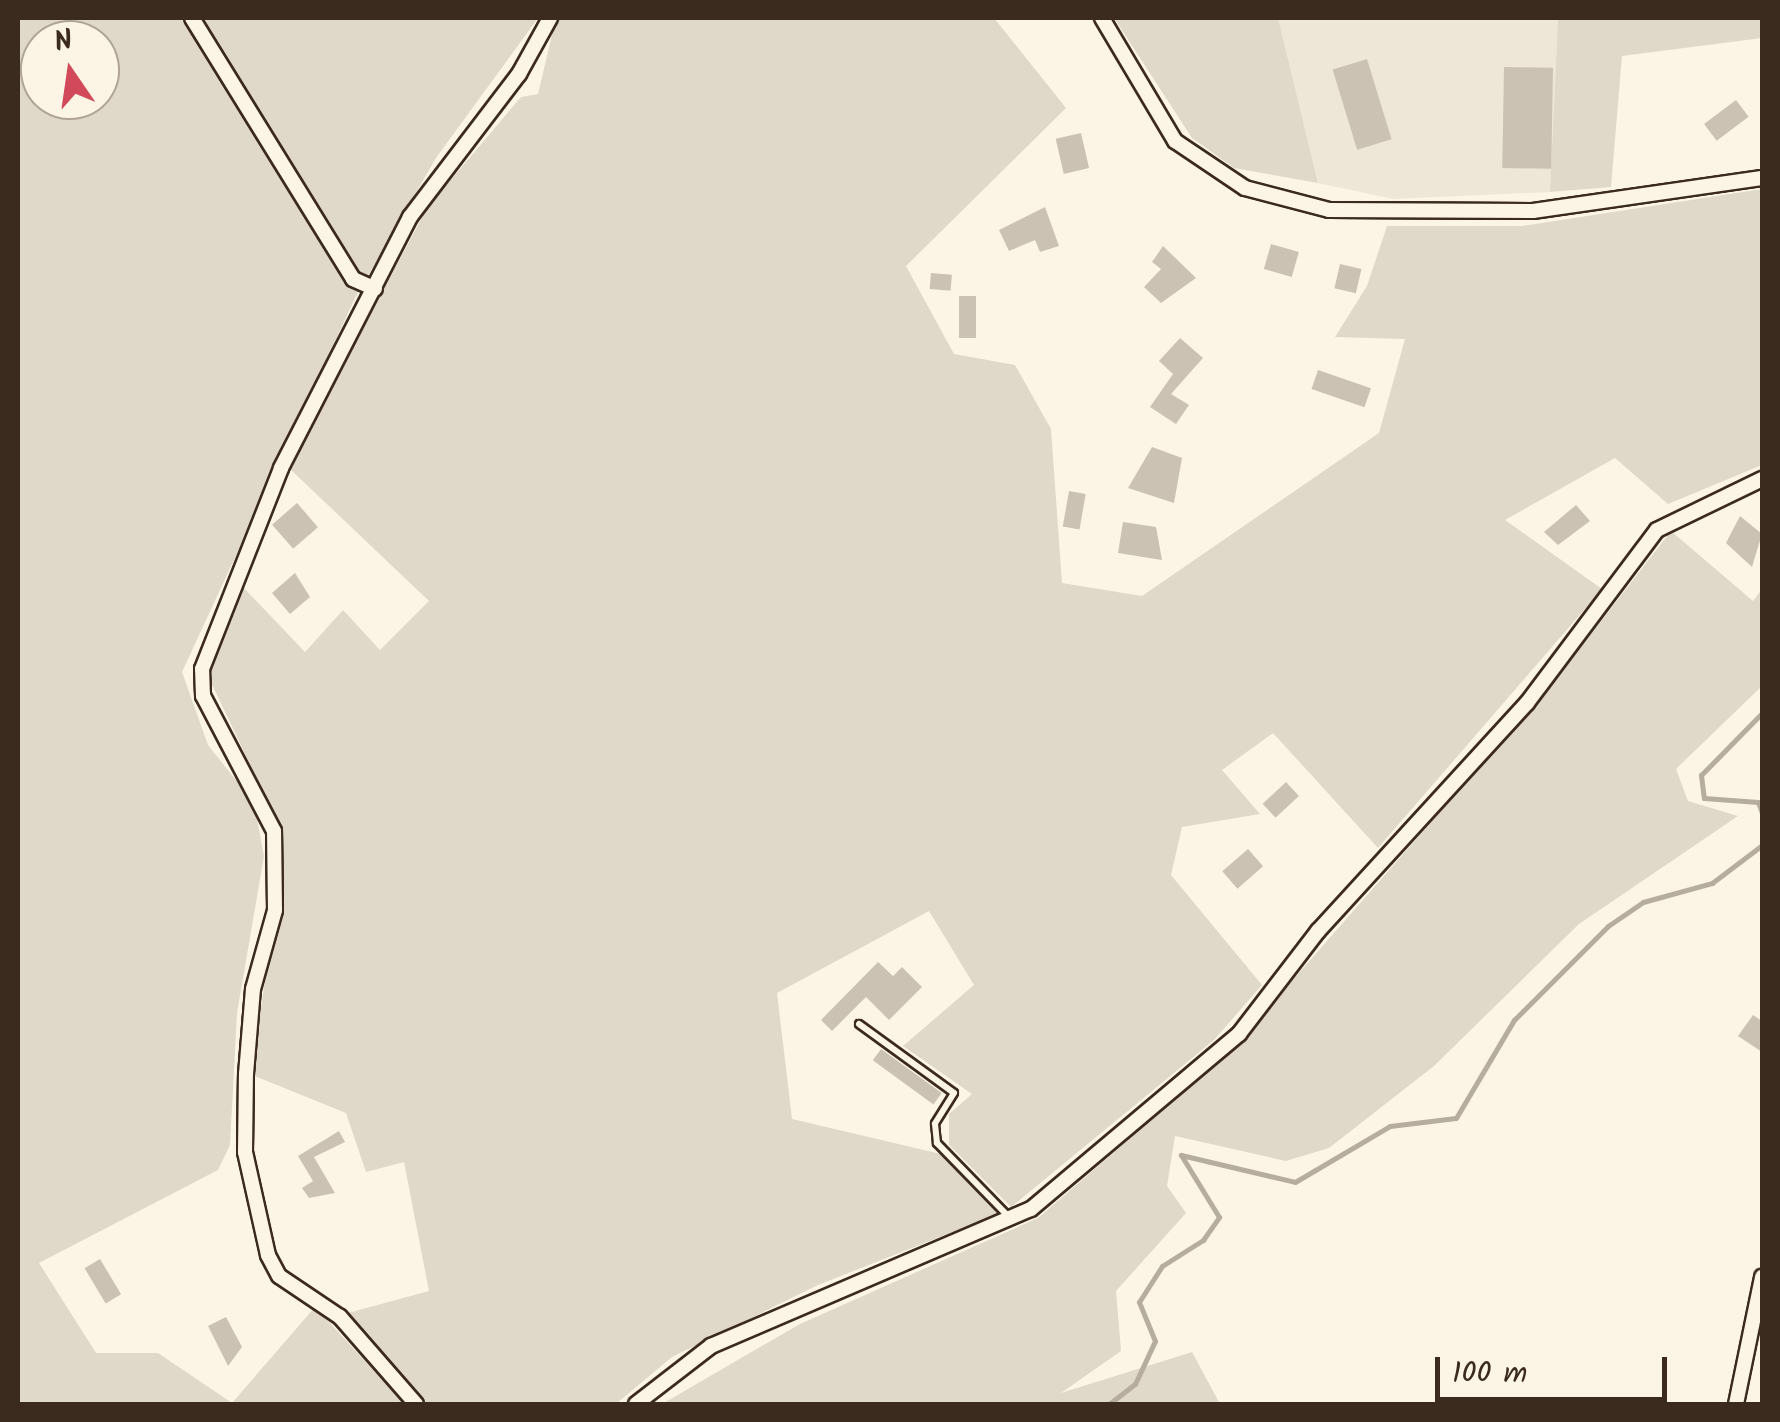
<!DOCTYPE html>
<html>
<head>
<meta charset="utf-8">
<style>
	body { margin:0 }
	#map { position:relative; width:1780px; height:1422px; overflow:hidden; background:#fcf5e5; font-family:Kalam,sans-serif }
	div>[style] { position:absolute }
	.built>* { inset:0; background:#eee6d6 }
	.green>* { inset:0; background:#e0d8c8 }
	.stream>* { height:5px; margin:-2.5px; padding:0 2.5px; transform-origin:2.5px; border-radius:2.5px; background:#b7ad9e }
	.building>* { inset:0; background:#ccc2b3; transform-origin:0 0 }
	.roads { filter:drop-shadow(2px 0 #3b2a1e) drop-shadow(-2px 0 #3b2a1e) drop-shadow(0 2px #3b2a1e) drop-shadow(0 -2px #3b2a1e) }
	.lane>* { height:6px; margin:-3px; padding:0 3px; transform-origin:3px; border-radius:3px; background:#fcf5e5 }
	.street>* { height:14px; margin:-7px; padding:0 7px; transform-origin:7px; border-radius:7px; background:#fcf5e5 }
	span { translate:-50% -50%; white-space:nowrap; text-align:center; line-height:1.15; -webkit-text-stroke:9px #fcf5e5; paint-order:stroke }
	.frame { position:absolute; inset:0; border:20px solid #3b2a1e; pointer-events:none }
	.north { position:absolute; left:20px; top:20px; width:100px; height:100px; box-sizing:border-box; background:#fcf5e5; border:2px solid #afa495; border-radius:50%; rotate:347deg; font-size:28px; font-weight:700; line-height:40px; text-align:center; color:#3b2a1e }
	.north::after { content:''; display:block; margin:auto; width:35px; height:45px; background:#d1495b; clip-path:polygon(50% 0,100% 100%,50% 72%,0 100%) }
	.scale { position:absolute; left:1435px; top:1357px; width:232px; height:45px; box-sizing:border-box; border:5px solid #3b2a1e; border-top:0; padding-left:12px; font-size:30px; line-height:35px; white-space:nowrap; color:#3b2a1e; -webkit-text-stroke:8px #fcf5e5; paint-order:stroke }
</style>
</head>
<body>
<div id="map">
	<div class="built">
		<i style="clip-path:polygon(1278px 18px,1558px 18px,1550px 192px,1393px 199px,1318px 183px)"></i>
	</div>
	<div class="green">
		<i style="clip-path:polygon(evenodd,18px 18px,538px 18px,436px 158px,355px 298px,182px 672px,208px 745px,254px 803px,264px 856px,237px 1013px,230px 1145px,218px 1170px,39px 1263px,96px 1353px,158px 1353px,232px 1403px,315px 1307px,405px 1404px,18px 1404px,18px 18px,40px 40px,100px 40px,100px 100px,40px 100px,40px 40px)"></i>
		<i style="clip-path:polygon(556px 18px,994px 18px,1066px 108px,906px 266px,954px 354px,1015px 365px,1051px 429px,1062px 583px,1142px 596px,1379px 433px,1405px 339px,1335px 337px,1367px 286px,1387px 226px,1522px 226px,1762px 189px,1762px 465px,1668px 504px,1615px 458px,1505px 520px,1602px 589px,1378px 848px,1273px 733px,1222px 770px,1260px 814px,1182px 827px,1171px 875px,1262px 985px,1214px 1040px,1011px 1207px,949px 1145px,949px 1114px,972px 1094px,903px 1046px,974px 985px,929px 911px,777px 993px,792px 1119px,945px 1155px,998px 1214px,818px 1285px,672px 1357px,616px 1404px,422px 1404px,348px 1313px,429px 1291px,404px 1162px,366px 1172px,346px 1113px,252px 1075px,281px 862px,278px 823px,206px 672px,242px 586px,305px 652px,343px 610px,380px 650px,429px 601px,289px 468px,427px 208px,521px 97px,538px 94px)"></i>
		<i style="clip-path:polygon(1114px 18px,1278px 18px,1318px 183px,1234px 168px,1192px 138px)"></i>
		<i style="clip-path:polygon(1558px 18px,1762px 18px,1762px 38px,1622px 56px,1611px 187px,1550px 192px)"></i>
		<i style="clip-path:polygon(1671px 531px,1753px 601px,1762px 589px,1762px 686px,1676px 769px,1688px 801px,1738px 816px,1579px 924px,1434px 1066px,1329px 1148px,1286px 1161px,1175px 1136px,1167px 1186px,1186px 1213px,1116px 1291px,1121px 1351px,1061px 1393px,1192px 1352px,1220px 1404px,662px 1404px,800px 1324px,1038px 1218px,1228px 1054px,1553px 683px)"></i>
	</div>
	<div class="stream">
		<i style="left:1762px;top:713px;width:87px;rotate:134.5deg"></i>
		<i style="left:1701px;top:775px;width:23px;rotate:83deg"></i>
		<i style="left:1704px;top:798px;width:54px;rotate:4.2deg"></i>
		<i style="left:1758px;top:802px;width:12px;rotate:70deg"></i>
		<i style="left:1109px;top:1404px;width:33px;rotate:-38deg"></i>
		<i style="left:1135px;top:1384px;width:47px;rotate:-65.1deg"></i>
		<i style="left:1155px;top:1341px;width:42px;rotate:-112.3deg"></i>
		<i style="left:1139px;top:1302px;width:43px;rotate:-57.4deg"></i>
		<i style="left:1162px;top:1266px;width:49px;rotate:-32.4deg"></i>
		<i style="left:1203px;top:1240px;width:28px;rotate:-55deg"></i>
		<i style="left:1219px;top:1217px;width:73px;rotate:-121.5deg"></i>
		<i style="left:1181px;top:1155px;width:117px;rotate:13.3deg"></i>
		<i style="left:1295px;top:1182px;width:110px;rotate:-30.5deg"></i>
		<i style="left:1390px;top:1126px;width:66px;rotate:-6.9deg"></i>
		<i style="left:1456px;top:1118px;width:114px;rotate:-59.4deg"></i>
		<i style="left:1514px;top:1020px;width:133px;rotate:-45deg"></i>
		<i style="left:1608px;top:926px;width:42px;rotate:-34.4deg"></i>
		<i style="left:1643px;top:902px;width:72px;rotate:-15.4deg"></i>
		<i style="left:1712px;top:883px;width:63px;rotate:-37.2deg"></i>
	</div>
	<div class="building">
		<i style="left:1367px;top:59px;width:84px;height:36px;rotate:73deg"></i>
		<i style="left:1504px;top:67px;width:49px;height:101px;rotate:1deg"></i>
		<i style="left:1736px;top:100px;width:21px;height:40px;rotate:53deg"></i>
		<i style="left:1081px;top:133px;width:36px;height:26px;rotate:77deg"></i>
		<i style="clip-path:polygon(1045px 207px,1059px 246px,1040px 252px,1035px 240px,1009px 251px,999px 230px)"></i>
		<i style="left:1271px;top:244px;width:29px;height:26px;rotate:16deg"></i>
		<i style="clip-path:polygon(1163px 246px,1196px 278px,1161px 303px,1144px 287px,1161px 269px,1152px 262px)"></i>
		<i style="left:1340px;top:264px;width:22px;height:25px;rotate:13deg"></i>
		<i style="left:931px;top:273px;width:21px;height:16px;rotate:5deg"></i>
		<i style="left:959px;top:296px;width:17px;height:42px"></i>
		<i style="clip-path:polygon(1180px 338px,1203px 358px,1171px 394px,1189px 405px,1176px 424px,1150px 407px,1173px 374px,1159px 361px)"></i>
		<i style="left:1318px;top:370px;width:56px;height:20px;rotate:19deg"></i>
		<i style="clip-path:polygon(1152px 447px,1182px 458px,1174px 503px,1128px 488px)"></i>
		<i style="left:1069px;top:491px;width:17px;height:36px;rotate:10deg"></i>
		<i style="left:297px;top:503px;width:32px;height:33px;rotate:49deg"></i>
		<i style="clip-path:polygon(1576px 505px,1590px 521px,1558px 545px,1544px 532px)"></i>
		<i style="clip-path:polygon(1740px 516px,1762px 534px,1752px 567px,1726px 543px)"></i>
		<i style="clip-path:polygon(1123px 522px,1156px 527px,1162px 560px,1118px 553px)"></i>
		<i style="clip-path:polygon(295px 573px,310px 597px,290px 614px,272px 593px)"></i>
		<i style="left:1286px;top:782px;width:19px;height:32px;rotate:47deg"></i>
		<i style="left:1248px;top:849px;width:23px;height:34px;rotate:49deg"></i>
		<i style="clip-path:polygon(878px 962px,893px 976px,902px 967px,922px 987px,889px 1020px,866px 997px,832px 1031px,821px 1020px)"></i>
		<i style="clip-path:polygon(1753px 1015px,1762px 1021px,1762px 1052px,1738px 1036px)"></i>
		<i style="left:881px;top:1049px;width:75px;height:14px;rotate:36deg"></i>
		<i style="clip-path:polygon(339px 1131px,345px 1142px,314px 1157px,335px 1193px,309px 1198px,302px 1188px,313px 1181px,298px 1156px)"></i>
		<i style="left:100px;top:1259px;width:41px;height:18px;rotate:59deg"></i>
		<i style="clip-path:polygon(226px 1317px,242px 1347px,228px 1366px,208px 1326px)"></i>
	</div>
	<div class="roads">
		<div class="lane">
			<i style="left:859px;top:1024px;width:117px;rotate:36deg"></i>
			<i style="left:954px;top:1093px;width:36px;rotate:122deg"></i>
			<i style="left:935px;top:1124px;width:19px;rotate:84deg"></i>
			<i style="left:937px;top:1143px;width:106px;rotate:45.8deg"></i>
		</div>
		<div class="street">
			<i style="left:192px;top:18px;width:307px;rotate:58.3deg"></i>
			<i style="left:353px;top:279px;width:24px;rotate:24deg"></i>
			<i style="left:1102px;top:18px;width:143px;rotate:59.3deg"></i>
			<i style="left:1175px;top:141px;width:84px;rotate:33.9deg"></i>
			<i style="left:1245px;top:188px;width:87px;rotate:14.7deg"></i>
			<i style="left:1329px;top:210px;width:204px;rotate:0.3deg"></i>
			<i style="left:1533px;top:211px;width:231px;rotate:-8.2deg"></i>
			<i style="left:416px;top:1404px;width:116px;rotate:-131.1deg"></i>
			<i style="left:340px;top:1317px;width:73px;rotate:-146.1deg"></i>
			<i style="left:279px;top:1276px;width:24px;rotate:-118deg"></i>
			<i style="left:268px;top:1255px;width:106px;rotate:-102.6deg"></i>
			<i style="left:245px;top:1152px;width:78px;rotate:-89.3deg"></i>
			<i style="left:246px;top:1074px;width:85px;rotate:-85.3deg"></i>
			<i style="left:253px;top:989px;width:82px;rotate:-74.4deg"></i>
			<i style="left:275px;top:910px;width:79px;rotate:-90.7deg"></i>
			<i style="left:274px;top:831px;width:153px;rotate:-117.7deg"></i>
			<i style="left:203px;top:696px;width:27px;rotate:-92deg"></i>
			<i style="left:202px;top:669px;width:216px;rotate:-68.5deg"></i>
			<i style="left:281px;top:468px;width:282px;rotate:-62.8deg"></i>
			<i style="left:410px;top:217px;width:180px;rotate:-52.7deg"></i>
			<i style="left:519px;top:74px;width:64px;rotate:-61deg"></i>
			<i style="left:636px;top:1404px;width:95px;rotate:-37.7deg"></i>
			<i style="left:711px;top:1346px;width:348px;rotate:-23.2deg"></i>
			<i style="left:1031px;top:1209px;width:272px;rotate:-40.1deg"></i>
			<i style="left:1239px;top:1034px;width:130px;rotate:-52.5deg"></i>
			<i style="left:1318px;top:931px;width:309px;rotate:-47.5deg"></i>
			<i style="left:1527px;top:703px;width:216px;rotate:-53.1deg"></i>
			<i style="left:1657px;top:530px;width:117px;rotate:-25.9deg"></i>
			<i style="left:1736px;top:1404px;width:130px;rotate:-78.4deg"></i>
		</div>
	</div>
	<div class="frame"></div>
	<div class="north">N</div>
	<div class="scale">100 m</div>
</div>
</body>
</html>
